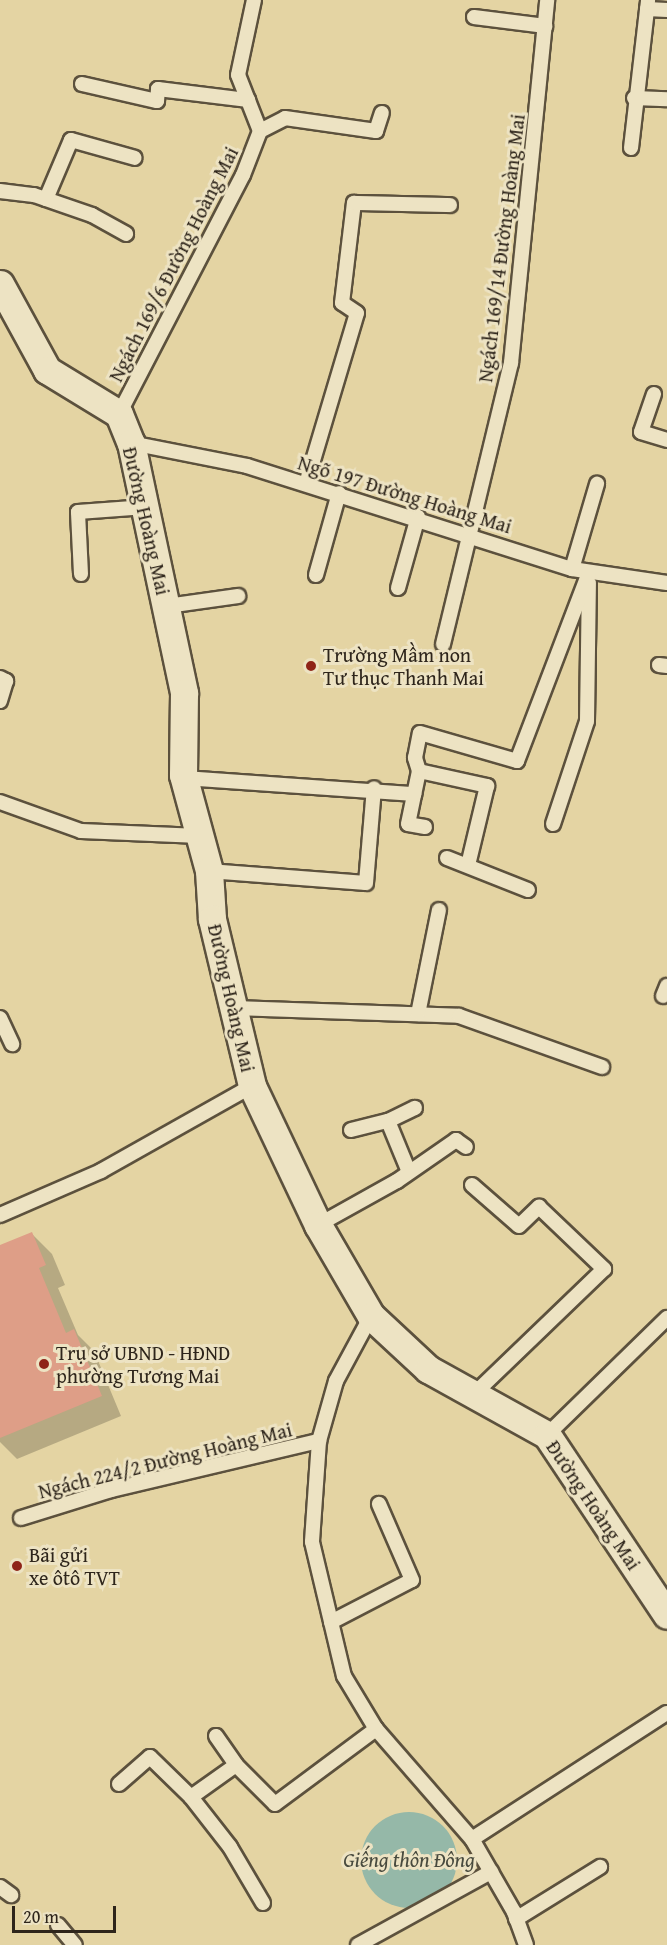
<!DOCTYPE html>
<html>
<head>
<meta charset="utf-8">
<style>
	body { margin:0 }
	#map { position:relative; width:667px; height:1945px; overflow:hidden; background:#e4d4a3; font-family:"Gentium Book Plus",serif }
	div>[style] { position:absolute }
	.water>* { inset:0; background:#95b8a8 }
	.round { border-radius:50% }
	.shadow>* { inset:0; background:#0003 }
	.building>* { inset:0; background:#de9e87 }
	.roads { filter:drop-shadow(2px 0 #5c513d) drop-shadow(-2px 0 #5c513d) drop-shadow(0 2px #5c513d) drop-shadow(0 -2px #5c513d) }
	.service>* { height:14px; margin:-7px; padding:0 7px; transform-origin:7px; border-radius:7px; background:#ede3c3 }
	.minor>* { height:27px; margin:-13.5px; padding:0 13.5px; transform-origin:13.5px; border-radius:13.5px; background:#ede3c3 }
	.dots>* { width:16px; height:16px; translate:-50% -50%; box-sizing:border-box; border:3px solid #ede3c3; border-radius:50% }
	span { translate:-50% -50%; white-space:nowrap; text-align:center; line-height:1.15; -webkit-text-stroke:6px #ede3c3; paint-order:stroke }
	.street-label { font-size:20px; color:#2e251b }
	.poi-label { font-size:20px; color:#2e251b }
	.left { translate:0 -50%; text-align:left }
	.water-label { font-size:21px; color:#484a3e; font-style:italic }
	.scale { position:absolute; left:12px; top:1906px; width:104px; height:27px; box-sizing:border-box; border:3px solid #2e251b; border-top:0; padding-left:8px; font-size:18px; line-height:21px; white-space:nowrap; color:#2e251b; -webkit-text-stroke:4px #ede3c3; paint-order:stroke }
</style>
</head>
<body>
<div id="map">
	<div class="water">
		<i class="round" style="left:361px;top:1812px;width:96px;height:96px"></i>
	</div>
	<div class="shadow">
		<i style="clip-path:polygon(32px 1234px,52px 1254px,65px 1285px,58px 1288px,78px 1335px,94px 1351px,121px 1416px,17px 1459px,0 1442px,0 1247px)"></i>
	</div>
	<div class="building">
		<i style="clip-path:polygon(32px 1232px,46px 1265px,39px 1268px,66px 1333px,74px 1329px,102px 1396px,0 1438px,0 1245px)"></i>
	</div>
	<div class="roads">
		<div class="service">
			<i style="left:647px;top:9px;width:20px;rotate:3deg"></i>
			<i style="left:474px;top:17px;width:72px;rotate:7.2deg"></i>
			<i style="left:82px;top:84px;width:77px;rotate:12.8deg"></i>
			<i style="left:157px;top:101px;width:12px;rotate:-85deg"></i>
			<i style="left:158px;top:89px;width:91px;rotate:7deg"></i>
			<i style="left:634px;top:98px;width:33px;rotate:2deg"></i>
			<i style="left:260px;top:131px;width:28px;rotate:-27deg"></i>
			<i style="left:285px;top:118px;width:92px;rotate:8.1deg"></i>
			<i style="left:376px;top:131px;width:19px;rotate:-72deg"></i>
			<i style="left:631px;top:148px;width:149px;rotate:-83.4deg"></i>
			<i style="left:0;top:191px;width:34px;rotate:7deg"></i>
			<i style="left:34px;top:195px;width:61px;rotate:19deg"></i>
			<i style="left:92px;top:215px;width:39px;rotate:29deg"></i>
			<i style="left:46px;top:199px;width:64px;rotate:-67deg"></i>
			<i style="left:71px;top:140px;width:66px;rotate:15.7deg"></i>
			<i style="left:654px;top:394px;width:40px;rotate:108.9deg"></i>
			<i style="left:641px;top:432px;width:27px;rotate:17deg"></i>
			<i style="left:119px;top:414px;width:269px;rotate:-62.6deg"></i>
			<i style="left:243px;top:175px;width:47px;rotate:-68.9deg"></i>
			<i style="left:260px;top:131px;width:60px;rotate:-111.4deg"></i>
			<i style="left:238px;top:75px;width:77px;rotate:-78deg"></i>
			<i style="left:131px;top:443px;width:118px;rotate:11.2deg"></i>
			<i style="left:247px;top:466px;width:341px;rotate:17.6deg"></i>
			<i style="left:572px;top:569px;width:96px;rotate:8.4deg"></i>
			<i style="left:306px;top:484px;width:178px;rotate:-73.4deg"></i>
			<i style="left:357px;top:313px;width:18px;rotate:-146deg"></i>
			<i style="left:342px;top:303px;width:101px;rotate:-83.2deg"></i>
			<i style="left:354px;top:203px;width:96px;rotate:1.2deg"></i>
			<i style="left:572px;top:569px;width:89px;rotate:-73.6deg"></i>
			<i style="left:81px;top:574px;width:62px;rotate:-92.8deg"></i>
			<i style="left:78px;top:512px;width:68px;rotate:-4.2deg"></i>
			<i style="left:316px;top:575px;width:85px;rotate:-74.3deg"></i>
			<i style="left:398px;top:588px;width:74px;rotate:-74.3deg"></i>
			<i style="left:167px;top:606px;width:72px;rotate:-8deg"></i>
			<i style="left:443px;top:644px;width:289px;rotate:-76.4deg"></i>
			<i style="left:511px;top:363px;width:365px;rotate:-84.3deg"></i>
			<i style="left:659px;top:665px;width:8px;rotate:7deg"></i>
			<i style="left:0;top:678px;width:7px;rotate:27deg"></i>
			<i style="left:6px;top:681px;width:21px;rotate:107deg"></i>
			<i style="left:419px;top:771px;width:70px;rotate:12.4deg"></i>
			<i style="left:487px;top:786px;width:81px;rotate:103.5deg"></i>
			<i style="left:184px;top:778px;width:231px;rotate:4deg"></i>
			<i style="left:0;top:802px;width:86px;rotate:19.7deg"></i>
			<i style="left:81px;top:831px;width:119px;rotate:2.4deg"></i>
			<i style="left:553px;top:824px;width:108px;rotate:-71.7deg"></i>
			<i style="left:587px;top:721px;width:138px;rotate:-89.2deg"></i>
			<i style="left:425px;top:827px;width:17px;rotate:-170deg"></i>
			<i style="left:408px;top:824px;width:54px;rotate:-78.3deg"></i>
			<i style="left:419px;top:771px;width:14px;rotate:-107deg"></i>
			<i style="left:415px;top:758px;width:25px;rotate:-79deg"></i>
			<i style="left:420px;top:733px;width:101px;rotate:16.1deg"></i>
			<i style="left:517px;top:761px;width:202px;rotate:-69.1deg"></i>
			<i style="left:447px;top:858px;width:87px;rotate:21.6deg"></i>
			<i style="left:209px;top:871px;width:157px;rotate:4.4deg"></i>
			<i style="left:366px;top:883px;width:95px;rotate:-85.2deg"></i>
			<i style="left:663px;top:996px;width:11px;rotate:-68deg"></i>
			<i style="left:234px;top:1008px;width:225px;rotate:2deg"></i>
			<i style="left:459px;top:1016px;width:152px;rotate:19.6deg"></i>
			<i style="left:418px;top:1014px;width:106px;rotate:-78.6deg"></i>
			<i style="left:0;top:1018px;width:29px;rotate:65deg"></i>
			<i style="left:388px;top:1121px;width:55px;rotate:67.6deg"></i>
			<i style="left:351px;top:1130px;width:38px;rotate:-14deg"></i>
			<i style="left:388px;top:1121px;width:30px;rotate:-26deg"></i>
			<i style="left:472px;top:1185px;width:62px;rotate:41.1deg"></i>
			<i style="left:519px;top:1226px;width:28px;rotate:-44deg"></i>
			<i style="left:539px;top:1207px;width:90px;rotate:43.6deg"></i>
			<i style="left:604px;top:1269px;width:180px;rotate:136.1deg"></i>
			<i style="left:0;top:1215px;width:110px;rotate:-23.5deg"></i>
			<i style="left:101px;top:1171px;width:173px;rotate:-29.4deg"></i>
			<i style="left:318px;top:1225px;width:90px;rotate:-29.1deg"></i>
			<i style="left:397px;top:1181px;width:72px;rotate:-34.8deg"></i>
			<i style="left:456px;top:1140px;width:12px;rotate:35deg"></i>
			<i style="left:371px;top:1316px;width:74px;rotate:118.3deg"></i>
			<i style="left:336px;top:1381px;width:62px;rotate:105.8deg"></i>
			<i style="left:319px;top:1441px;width:101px;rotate:94deg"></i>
			<i style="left:312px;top:1542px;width:138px;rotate:76.6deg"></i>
			<i style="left:344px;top:1676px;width:62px;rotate:58.9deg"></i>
			<i style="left:376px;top:1729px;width:146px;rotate:48.9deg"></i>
			<i style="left:472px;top:1839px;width:84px;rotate:60.1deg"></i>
			<i style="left:514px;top:1912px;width:35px;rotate:70deg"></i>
			<i style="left:547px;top:1435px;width:168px;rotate:-44.3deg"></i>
			<i style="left:21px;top:1518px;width:94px;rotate:-17.3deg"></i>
			<i style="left:111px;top:1490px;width:214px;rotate:-13.3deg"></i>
			<i style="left:331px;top:1622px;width:91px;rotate:-27.4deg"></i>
			<i style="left:412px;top:1580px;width:83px;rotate:-113.5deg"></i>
			<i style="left:216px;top:1736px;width:35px;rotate:55deg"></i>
			<i style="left:236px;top:1765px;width:55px;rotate:45deg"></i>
			<i style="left:275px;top:1804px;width:126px;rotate:-36.6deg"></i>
			<i style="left:119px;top:1784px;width:41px;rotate:-41.1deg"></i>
			<i style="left:150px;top:1757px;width:57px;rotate:44.3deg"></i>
			<i style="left:191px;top:1797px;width:63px;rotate:52deg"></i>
			<i style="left:230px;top:1847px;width:65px;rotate:59.5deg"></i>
			<i style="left:191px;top:1797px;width:55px;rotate:-35.4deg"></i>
			<i style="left:472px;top:1839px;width:232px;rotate:-32.9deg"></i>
			<i style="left:0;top:1887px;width:14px;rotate:36deg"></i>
			<i style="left:516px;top:1919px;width:99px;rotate:-31.8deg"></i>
			<i style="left:58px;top:1925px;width:26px;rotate:50deg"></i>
			<i style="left:358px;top:1945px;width:152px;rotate:-28.8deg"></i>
		</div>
		<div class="minor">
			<i style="left:0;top:284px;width:98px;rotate:61.3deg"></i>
			<i style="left:47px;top:370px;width:84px;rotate:31.4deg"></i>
			<i style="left:119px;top:414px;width:31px;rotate:68deg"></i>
			<i style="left:131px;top:443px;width:256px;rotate:78deg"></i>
			<i style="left:184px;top:693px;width:82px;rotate:90.7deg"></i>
			<i style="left:183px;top:775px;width:99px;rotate:74.8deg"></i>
			<i style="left:209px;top:871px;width:48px;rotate:86.4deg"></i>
			<i style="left:212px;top:919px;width:172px;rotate:76.5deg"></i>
			<i style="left:252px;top:1086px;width:154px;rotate:64.6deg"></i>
			<i style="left:318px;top:1225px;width:105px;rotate:59.8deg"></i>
			<i style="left:371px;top:1316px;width:78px;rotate:42.9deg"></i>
			<i style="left:428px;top:1369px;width:136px;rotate:29deg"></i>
			<i style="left:547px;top:1435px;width:216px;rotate:56.3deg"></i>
		</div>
	</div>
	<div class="dots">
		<i style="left:311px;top:666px;background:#8f2418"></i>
		<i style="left:44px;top:1364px;background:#8f2418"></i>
		<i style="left:17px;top:1566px;background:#8f2418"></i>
	</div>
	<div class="street-label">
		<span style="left:501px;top:248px;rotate:-83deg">Ngách 169/14 Đường Hoàng Mai</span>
		<span style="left:173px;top:264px;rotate:-63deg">Ngách 169/6 Đường Hoàng Mai</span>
		<span style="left:405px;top:494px;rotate:17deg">Ngõ 197 Đường Hoàng Mai</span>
		<span style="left:147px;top:521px;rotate:77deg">Đường Hoàng Mai</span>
		<span style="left:232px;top:998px;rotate:77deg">Đường Hoàng Mai</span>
		<span style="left:165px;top:1460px;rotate:-14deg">Ngách 224/2 Đường Hoàng Mai</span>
		<span style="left:594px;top:1505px;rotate:56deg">Đường Hoàng Mai</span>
	</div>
	<div class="poi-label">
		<span class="left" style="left:323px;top:666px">Trường Mầm non<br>Tư thục Thanh Mai</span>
		<span class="left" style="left:56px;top:1364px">Trụ sở UBND - HĐND<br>phường Tương Mai</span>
		<span class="left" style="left:29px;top:1566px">Bãi gửi<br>xe ôtô TVT</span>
	</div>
	<div class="water-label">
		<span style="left:409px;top:1860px">Giếng thôn Đông</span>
	</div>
	<div class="scale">20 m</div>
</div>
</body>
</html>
